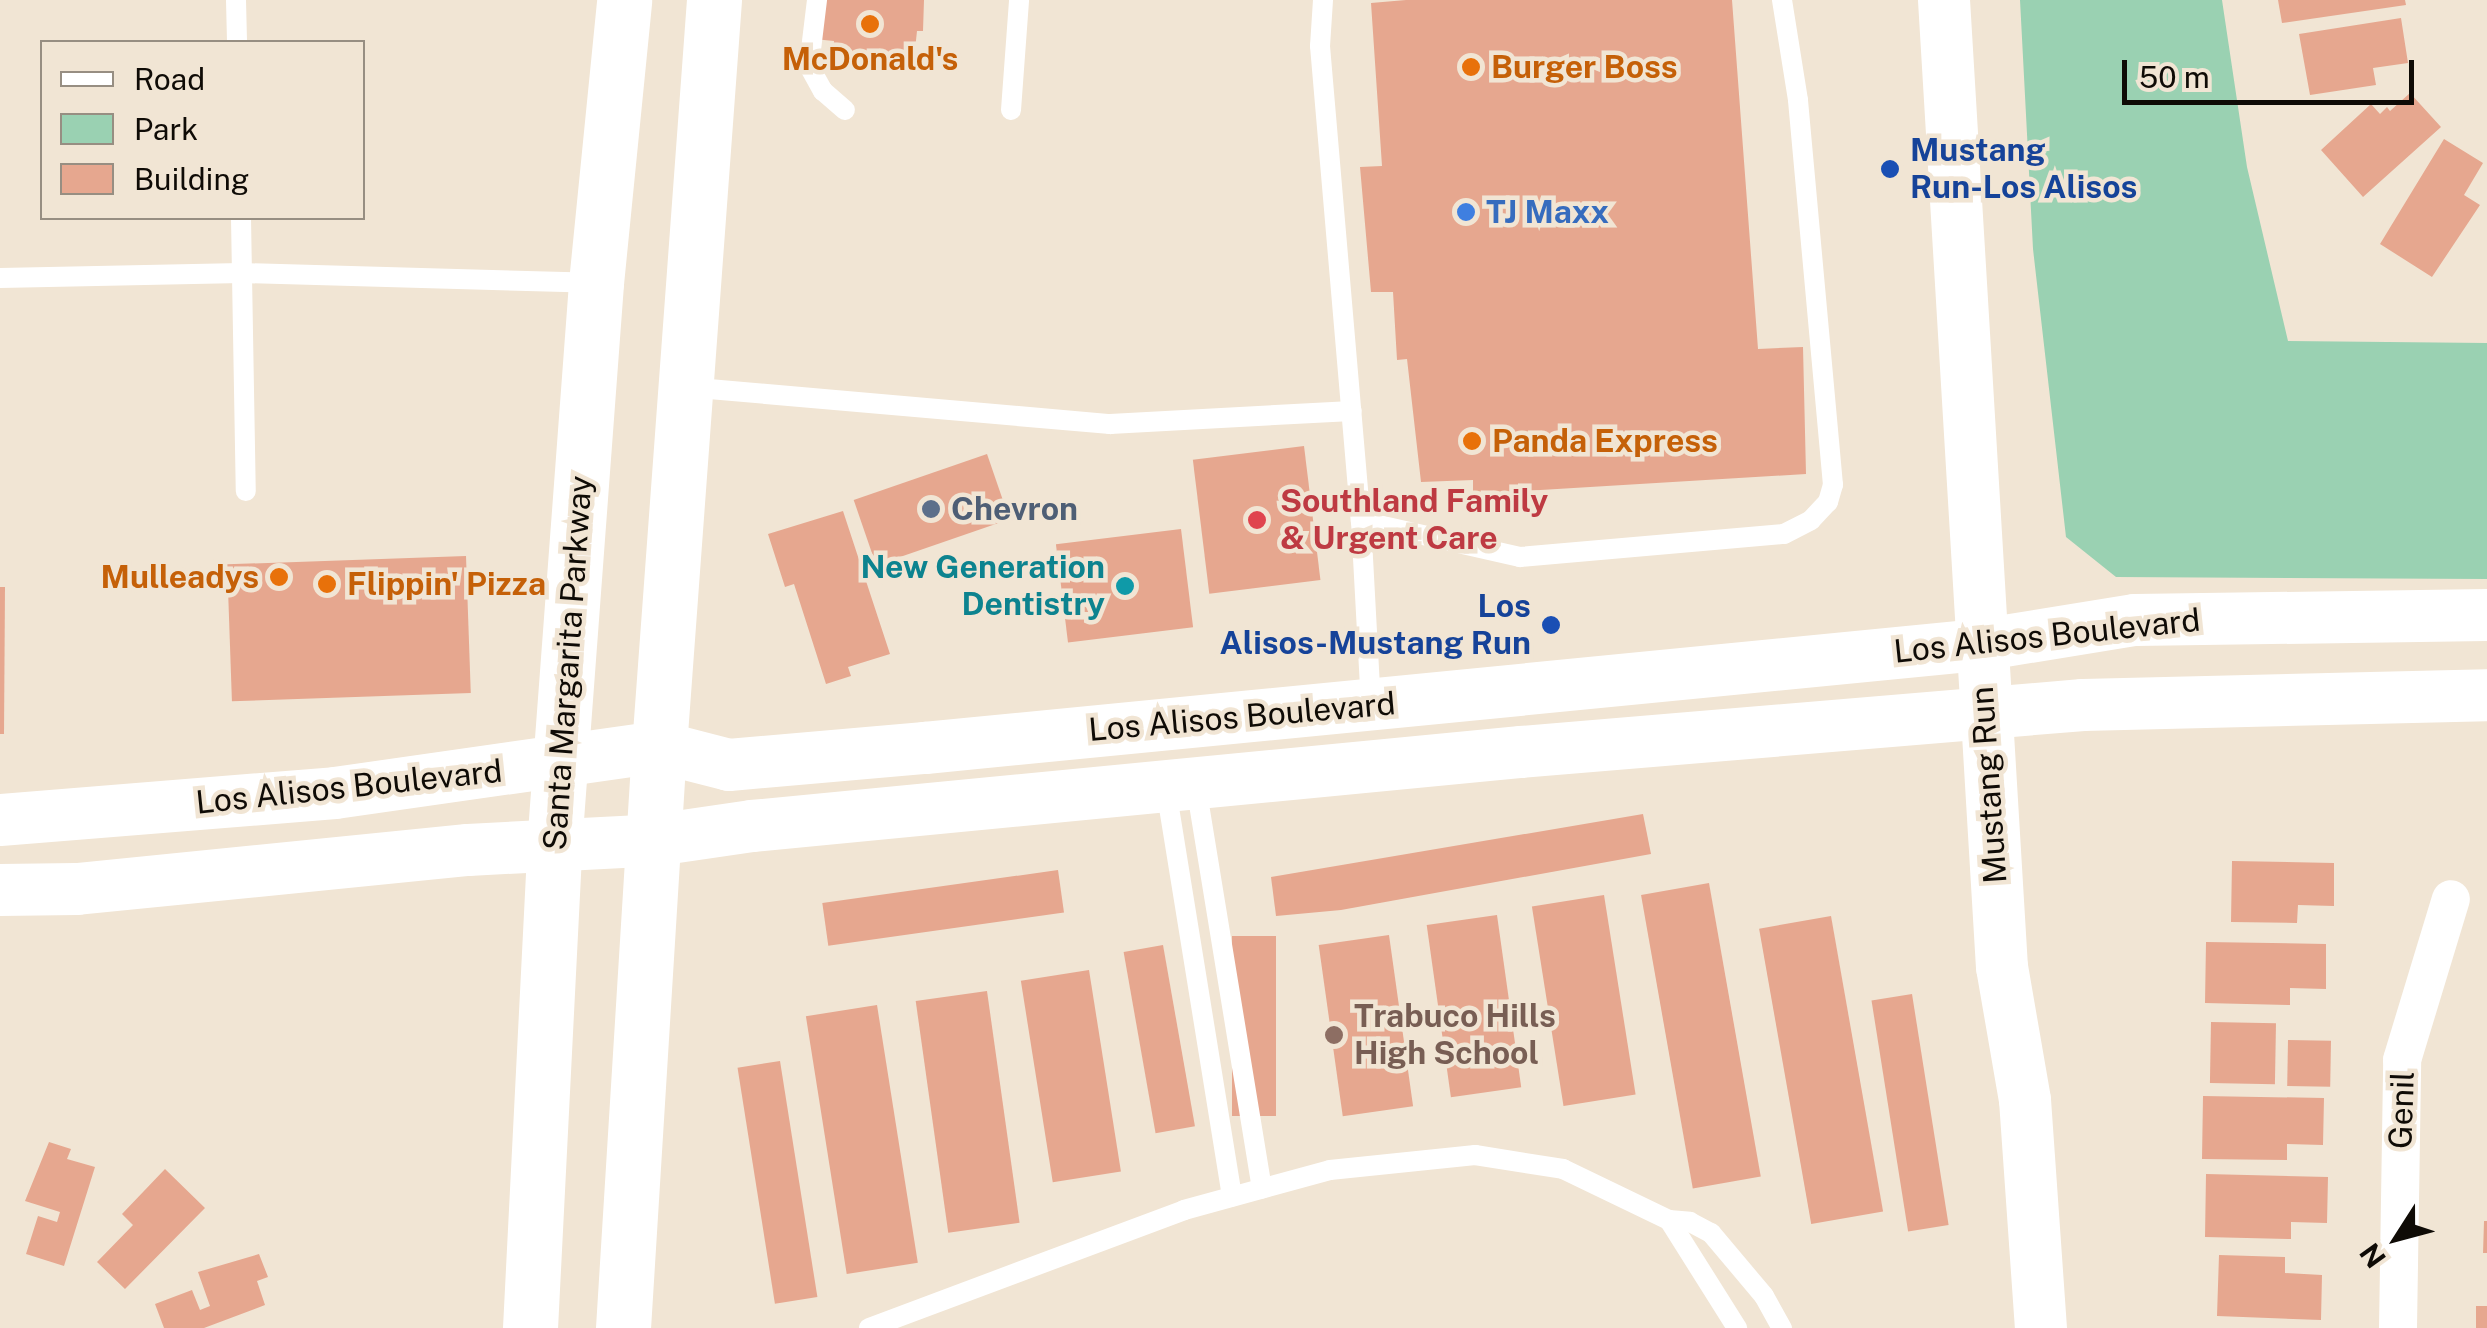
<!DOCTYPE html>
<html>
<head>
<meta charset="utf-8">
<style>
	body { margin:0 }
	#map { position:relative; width:2487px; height:1328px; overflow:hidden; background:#f1e5d4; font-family:"Public Sans",sans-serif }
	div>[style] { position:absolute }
	.green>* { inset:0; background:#9ad1b2 }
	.building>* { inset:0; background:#e6a78f; transform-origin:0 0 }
	.lane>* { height:20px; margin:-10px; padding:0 10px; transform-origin:10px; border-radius:10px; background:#fff }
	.street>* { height:38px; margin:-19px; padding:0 19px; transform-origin:19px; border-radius:19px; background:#fff }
	.secondary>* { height:52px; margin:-26px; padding:0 26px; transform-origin:26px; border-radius:26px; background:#fff }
	.primary>* { height:55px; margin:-27.5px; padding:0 27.5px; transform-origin:27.5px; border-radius:27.5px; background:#fff }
	.dots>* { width:28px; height:28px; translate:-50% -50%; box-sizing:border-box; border:5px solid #f1e5d4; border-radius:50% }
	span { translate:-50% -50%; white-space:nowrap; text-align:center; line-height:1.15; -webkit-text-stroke:9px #f1e5d4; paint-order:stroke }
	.food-label { font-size:32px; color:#c56008; font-weight:700 }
	.left { translate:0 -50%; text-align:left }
	.right { translate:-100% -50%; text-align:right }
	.transit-label { font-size:32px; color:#164399; font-weight:700 }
	.shop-label { font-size:32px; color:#366cbe; font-weight:700 }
	.health-label { font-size:32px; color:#be3a42; font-weight:700 }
	.service-label { font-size:32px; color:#4e5e75; font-weight:700 }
	.culture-label { font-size:32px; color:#0d838f; font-weight:700 }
	.street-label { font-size:32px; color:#0f0b06 }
	.education-label { font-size:32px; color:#785e54; font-weight:700 }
	.legend { position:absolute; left:40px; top:40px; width:325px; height:180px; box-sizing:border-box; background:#f1e5d4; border:2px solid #978e82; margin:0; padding:12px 18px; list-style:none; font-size:30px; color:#0f0b06 }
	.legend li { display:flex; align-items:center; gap:20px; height:50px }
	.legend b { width:50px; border:2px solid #978e82 }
	.north { position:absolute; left:2347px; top:1188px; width:100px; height:100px; -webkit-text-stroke:8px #f1e5d4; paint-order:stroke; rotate:234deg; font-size:28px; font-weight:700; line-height:40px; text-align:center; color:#0f0b06 }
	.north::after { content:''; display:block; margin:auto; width:35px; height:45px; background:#0f0b06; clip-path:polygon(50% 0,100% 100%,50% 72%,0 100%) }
	.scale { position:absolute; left:2122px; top:60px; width:292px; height:45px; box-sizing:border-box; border:5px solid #0f0b06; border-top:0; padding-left:12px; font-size:30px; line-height:35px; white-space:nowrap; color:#0f0b06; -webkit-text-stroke:8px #f1e5d4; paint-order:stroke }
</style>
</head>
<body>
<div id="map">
	<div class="green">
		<i style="clip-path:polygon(2020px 0,2222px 0,2247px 167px,2288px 341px,2487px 343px,2487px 579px,2116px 577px,2066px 537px,2033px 249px)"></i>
	</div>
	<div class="building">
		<i style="clip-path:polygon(818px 0,924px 0,923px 31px,917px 31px,914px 59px,833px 55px,834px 41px,814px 39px)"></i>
		<i style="clip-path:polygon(1406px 0,1732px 0,1758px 349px,1803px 347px,1806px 474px,1473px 494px,1473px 480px,1421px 482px,1407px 359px,1397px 360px,1393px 292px,1371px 292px,1360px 167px,1382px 166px,1371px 3px)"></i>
		<i style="clip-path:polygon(2278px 0,2405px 0,2406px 5px,2282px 23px)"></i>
		<i style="clip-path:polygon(2401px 18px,2408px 63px,2373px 68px,2376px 85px,2310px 95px,2299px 34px)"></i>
		<i style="clip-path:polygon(2410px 93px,2441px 127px,2363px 197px,2321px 150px,2371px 104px,2380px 114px,2387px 107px,2390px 111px)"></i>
		<i style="clip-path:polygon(2444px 139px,2483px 163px,2464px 195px,2480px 205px,2432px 277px,2380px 244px)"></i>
		<i style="left:1304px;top:446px;width:135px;height:112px;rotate:83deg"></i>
		<i style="left:987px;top:454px;width:69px;height:141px;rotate:71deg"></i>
		<i style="clip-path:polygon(843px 511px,890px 654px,848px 667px,851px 676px,826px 684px,794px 584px,785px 587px,768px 534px)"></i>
		<i style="left:1181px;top:529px;width:99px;height:126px;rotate:83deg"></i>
		<i style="left:466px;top:556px;width:137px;height:239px;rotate:88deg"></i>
		<i style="clip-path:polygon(0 587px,5px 587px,4px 734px,0 734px)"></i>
		<i style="clip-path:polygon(1643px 814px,1651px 854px,1341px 910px,1276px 916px,1271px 877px)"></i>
		<i style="clip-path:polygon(2232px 861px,2334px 863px,2334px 906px,2298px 905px,2297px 923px,2231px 922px)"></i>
		<i style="left:1058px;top:870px;width:43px;height:238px;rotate:82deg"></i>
		<i style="left:1709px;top:883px;width:298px;height:69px;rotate:80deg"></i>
		<i style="left:1604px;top:895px;width:202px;height:73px;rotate:81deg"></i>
		<i style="left:1497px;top:915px;width:174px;height:71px;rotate:82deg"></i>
		<i style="left:1831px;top:916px;width:300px;height:73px;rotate:80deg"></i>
		<i style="left:1389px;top:935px;width:173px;height:71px;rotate:82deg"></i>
		<i style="left:1232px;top:936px;width:44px;height:180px"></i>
		<i style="clip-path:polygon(2206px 942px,2326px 944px,2326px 989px,2290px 988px,2290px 1005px,2205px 1003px)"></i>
		<i style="left:1163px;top:945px;width:184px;height:40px;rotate:80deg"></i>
		<i style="left:1089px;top:970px;width:204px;height:69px;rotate:81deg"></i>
		<i style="left:987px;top:991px;width:234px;height:72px;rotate:82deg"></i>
		<i style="left:1912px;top:994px;width:234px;height:41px;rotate:81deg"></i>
		<i style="left:877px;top:1005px;width:261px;height:72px;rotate:81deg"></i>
		<i style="left:2211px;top:1022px;width:65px;height:61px;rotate:1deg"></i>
		<i style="left:2288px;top:1040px;width:43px;height:46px;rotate:1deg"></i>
		<i style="left:780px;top:1061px;width:239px;height:43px;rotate:81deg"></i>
		<i style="clip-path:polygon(2203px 1096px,2324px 1098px,2323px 1145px,2287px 1144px,2287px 1160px,2202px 1159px)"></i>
		<i style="clip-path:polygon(49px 1142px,71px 1149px,67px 1159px,95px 1167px,64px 1266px,26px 1254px,38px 1216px,57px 1222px,60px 1212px,25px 1201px)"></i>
		<i style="clip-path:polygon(165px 1169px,205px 1208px,125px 1289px,97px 1262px,133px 1225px,122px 1214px)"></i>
		<i style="clip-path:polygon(2206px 1174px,2328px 1177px,2327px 1223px,2291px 1222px,2291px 1239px,2205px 1237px)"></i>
		<i style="clip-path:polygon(2484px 1221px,2487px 1221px,2487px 1253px,2483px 1253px)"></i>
		<i style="clip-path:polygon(259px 1254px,268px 1277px,257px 1281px,265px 1305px,204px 1328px,164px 1328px,155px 1304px,192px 1290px,200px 1310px,210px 1306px,198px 1272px)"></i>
		<i style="clip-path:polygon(2219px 1255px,2285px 1257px,2285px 1273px,2322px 1275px,2321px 1320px,2217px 1316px)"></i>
		<i style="left:2476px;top:1306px;width:11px;height:22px"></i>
	</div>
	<div class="lane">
		<i style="left:236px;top:0;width:42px;rotate:88.6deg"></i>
		<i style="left:817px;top:0;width:66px;rotate:96.9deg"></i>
		<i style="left:809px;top:66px;width:29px;rotate:61deg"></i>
		<i style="left:823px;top:91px;width:29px;rotate:41deg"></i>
		<i style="left:1323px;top:0;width:46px;rotate:93.7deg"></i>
		<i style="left:1320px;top:46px;width:477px;rotate:85.1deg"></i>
		<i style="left:1361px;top:521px;width:182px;rotate:86.9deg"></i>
		<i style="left:1011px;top:110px;width:110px;rotate:-85.8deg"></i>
		<i style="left:241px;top:218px;width:273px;rotate:89deg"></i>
		<i style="left:0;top:278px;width:242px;rotate:-1.2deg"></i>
		<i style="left:242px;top:273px;width:351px;rotate:1.6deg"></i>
		<i style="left:686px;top:387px;width:426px;rotate:5deg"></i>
		<i style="left:1110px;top:424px;width:242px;rotate:-3.1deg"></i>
		<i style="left:1361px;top:521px;width:163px;rotate:12.8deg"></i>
		<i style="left:1520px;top:557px;width:265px;rotate:-5deg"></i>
		<i style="left:1784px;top:534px;width:30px;rotate:-27deg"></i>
		<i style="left:1811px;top:520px;width:25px;rotate:-47deg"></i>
		<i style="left:1828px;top:502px;width:18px;rotate:-74deg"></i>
		<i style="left:1833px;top:485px;width:387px;rotate:-95.2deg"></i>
		<i style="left:1798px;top:100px;width:101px;rotate:-99.1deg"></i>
		<i style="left:1196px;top:786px;width:408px;rotate:80.7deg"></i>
		<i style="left:1166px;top:789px;width:413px;rotate:80.8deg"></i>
		<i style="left:1669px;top:1220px;width:128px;rotate:57.8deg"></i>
		<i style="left:869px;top:1328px;width:336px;rotate:-20.5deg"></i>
		<i style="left:1184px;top:1210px;width:151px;rotate:-15.3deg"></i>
		<i style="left:1330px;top:1170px;width:146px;rotate:-5.9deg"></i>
		<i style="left:1475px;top:1155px;width:89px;rotate:9deg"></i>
		<i style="left:1563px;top:1169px;width:118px;rotate:25.7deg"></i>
		<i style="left:1669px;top:1220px;width:21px;rotate:5deg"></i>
		<i style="left:1690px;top:1222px;width:24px;rotate:28deg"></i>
		<i style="left:1711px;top:1233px;width:82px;rotate:49.9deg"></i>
		<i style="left:1764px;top:1296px;width:37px;rotate:61deg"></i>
	</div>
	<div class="street">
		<i style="left:2398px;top:1328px;width:268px;rotate:-89.1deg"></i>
		<i style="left:2402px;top:1060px;width:168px;rotate:-73.1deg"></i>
	</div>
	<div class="secondary">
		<i style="left:1944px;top:0;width:969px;rotate:86.57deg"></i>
		<i style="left:2002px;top:967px;width:135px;rotate:80.2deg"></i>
		<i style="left:2025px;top:1100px;width:229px;rotate:86deg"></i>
		<i style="left:0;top:820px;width:336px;rotate:-4.6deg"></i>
		<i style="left:335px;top:793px;width:327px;rotate:-8.1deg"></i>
		<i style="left:659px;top:747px;width:72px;rotate:14.4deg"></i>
		<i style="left:729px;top:765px;width:197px;rotate:-5deg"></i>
		<i style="left:925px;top:748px;width:1060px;rotate:-5.58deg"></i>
		<i style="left:1980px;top:645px;width:157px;rotate:-9.2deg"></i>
		<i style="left:2135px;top:620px;width:352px;rotate:-0.8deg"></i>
		<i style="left:0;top:890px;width:77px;rotate:-0.7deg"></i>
		<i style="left:77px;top:889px;width:393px;rotate:-5.7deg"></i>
		<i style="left:468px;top:850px;width:188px;rotate:-3deg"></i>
		<i style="left:656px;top:840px;width:97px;rotate:-8.3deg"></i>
		<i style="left:752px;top:826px;width:773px;rotate:-5.5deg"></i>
		<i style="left:1521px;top:752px;width:564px;rotate:-4.78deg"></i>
		<i style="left:2083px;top:705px;width:404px;rotate:-1.4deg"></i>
	</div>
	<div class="primary">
		<i style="left:530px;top:1328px;width:483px;rotate:-87.1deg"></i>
		<i style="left:554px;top:846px;width:565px;rotate:-85.73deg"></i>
		<i style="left:596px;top:283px;width:284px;rotate:-84.3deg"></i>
		<i style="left:623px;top:1328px;width:582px;rotate:-86.45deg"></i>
		<i style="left:659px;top:747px;width:749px;rotate:-85.79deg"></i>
	</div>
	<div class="dots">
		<i style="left:870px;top:24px;background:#e8710a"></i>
		<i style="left:1471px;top:67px;background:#e8710a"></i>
		<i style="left:1890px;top:169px;background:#1a4fb4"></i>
		<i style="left:1466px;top:212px;background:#3f7fe0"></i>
		<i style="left:1472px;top:441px;background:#e8710a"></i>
		<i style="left:931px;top:509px;background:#5c6f8a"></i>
		<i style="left:1257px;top:520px;background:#e0444e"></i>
		<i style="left:279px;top:577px;background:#e8710a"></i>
		<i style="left:327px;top:584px;background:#e8710a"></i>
		<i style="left:1125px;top:586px;background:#0f9aa8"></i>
		<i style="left:1551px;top:625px;background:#1a4fb4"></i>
		<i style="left:1334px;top:1035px;background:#8d6e63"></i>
	</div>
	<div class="food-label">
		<span style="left:870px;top:59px">McDonald's</span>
		<span class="left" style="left:1491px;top:67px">Burger Boss</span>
		<span class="left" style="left:1492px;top:441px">Panda Express</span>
		<span class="right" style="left:259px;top:577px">Mulleadys</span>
		<span class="left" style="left:347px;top:584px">Flippin' Pizza</span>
	</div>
	<div class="transit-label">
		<span class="left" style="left:1910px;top:169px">Mustang<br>Run-Los Alisos</span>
		<span class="right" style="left:1531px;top:625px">Los<br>Alisos-Mustang Run</span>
	</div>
	<div class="shop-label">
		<span class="left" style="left:1486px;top:212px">TJ Maxx</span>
	</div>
	<div class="health-label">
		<span class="left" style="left:1280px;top:520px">Southland Family<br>&amp; Urgent Care</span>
	</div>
	<div class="service-label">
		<span class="left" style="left:951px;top:509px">Chevron</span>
	</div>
	<div class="culture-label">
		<span class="right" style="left:1105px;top:586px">New Generation<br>Dentistry</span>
	</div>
	<div class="street-label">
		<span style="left:2047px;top:636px;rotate:-6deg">Los Alisos Boulevard</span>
		<span style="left:568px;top:663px;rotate:-86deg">Santa Margarita Parkway</span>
		<span style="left:1242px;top:717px;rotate:-5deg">Los Alisos Boulevard</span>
		<span style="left:1989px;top:785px;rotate:-94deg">Mustang Run</span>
		<span style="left:349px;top:787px;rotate:-6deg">Los Alisos Boulevard</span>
		<span style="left:2402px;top:1110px;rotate:-88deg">Genil</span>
	</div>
	<div class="education-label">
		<span class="left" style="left:1354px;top:1035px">Trabuco Hills<br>High School</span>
	</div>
	<ul class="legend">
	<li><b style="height:12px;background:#fff"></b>Road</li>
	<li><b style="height:28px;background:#9ad1b2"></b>Park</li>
	<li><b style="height:28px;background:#e6a78f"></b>Building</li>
	</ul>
	<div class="north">N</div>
	<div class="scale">50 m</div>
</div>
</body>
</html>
